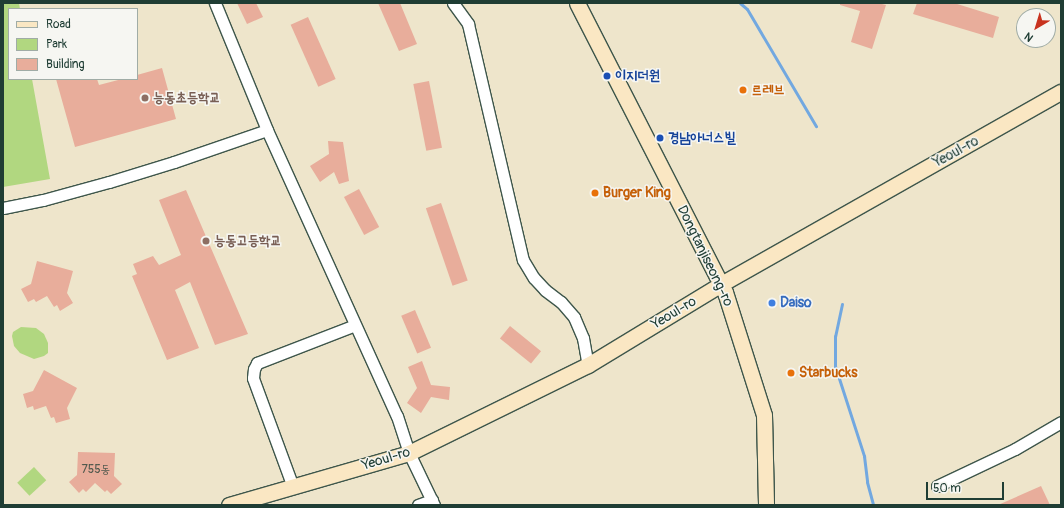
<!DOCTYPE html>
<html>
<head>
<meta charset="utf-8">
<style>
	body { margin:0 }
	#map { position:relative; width:1064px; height:508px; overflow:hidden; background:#eee5cb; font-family:Pangolin,"Poor Story",sans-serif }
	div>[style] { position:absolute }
	.green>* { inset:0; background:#b1d780; transform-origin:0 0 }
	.stream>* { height:3px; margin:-1.5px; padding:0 1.5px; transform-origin:1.5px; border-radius:1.5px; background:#72a8e0 }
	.building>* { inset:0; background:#e8ad9b; transform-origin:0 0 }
	.roads { filter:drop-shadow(1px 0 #3e564b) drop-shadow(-1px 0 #3e564b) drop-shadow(0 1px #3e564b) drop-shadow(0 -1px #3e564b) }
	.street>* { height:11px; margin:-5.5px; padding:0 5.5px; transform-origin:5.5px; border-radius:5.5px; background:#fff }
	.secondary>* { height:15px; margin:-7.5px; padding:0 7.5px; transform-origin:7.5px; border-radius:7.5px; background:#fae7c3 }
	.dots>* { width:11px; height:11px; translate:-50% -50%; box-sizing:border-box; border:2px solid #f6f6f2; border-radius:50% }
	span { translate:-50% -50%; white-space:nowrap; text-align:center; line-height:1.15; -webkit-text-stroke:3px #f6f6f2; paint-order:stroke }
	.number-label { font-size:12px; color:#51594e }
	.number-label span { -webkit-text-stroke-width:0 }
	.transit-label { font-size:14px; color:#164399; font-weight:700 }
	.left { translate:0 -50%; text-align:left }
	.food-label { font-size:14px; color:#c56008; font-weight:700 }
	.education-label { font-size:14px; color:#785e54; font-weight:700 }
	.street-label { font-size:14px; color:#1f3d34 }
	.shop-label { font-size:14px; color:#366cbe; font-weight:700 }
	.frame { position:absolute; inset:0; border:4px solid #1f3d34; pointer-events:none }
	.legend { position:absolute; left:8px; top:8px; width:130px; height:72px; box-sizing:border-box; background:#f6f6f2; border:1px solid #a0aca6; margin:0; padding:5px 7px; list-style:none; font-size:12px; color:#1f3d34 }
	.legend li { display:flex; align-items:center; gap:8px; height:20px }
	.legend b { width:20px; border:1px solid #a0aca6 }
	.north { position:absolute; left:1016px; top:8px; width:40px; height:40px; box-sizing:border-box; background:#f6f6f2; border:1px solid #a0aca6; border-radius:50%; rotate:218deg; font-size:11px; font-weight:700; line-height:16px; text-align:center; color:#1f3d34 }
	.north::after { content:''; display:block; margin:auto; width:14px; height:18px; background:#c8321e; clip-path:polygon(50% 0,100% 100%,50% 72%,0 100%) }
	.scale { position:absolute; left:926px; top:482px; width:78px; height:18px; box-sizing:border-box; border:2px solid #1f3d34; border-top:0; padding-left:5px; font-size:12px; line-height:14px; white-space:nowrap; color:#1f3d34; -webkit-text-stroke:3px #f6f6f2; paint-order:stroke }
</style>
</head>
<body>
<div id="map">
	<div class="green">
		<i style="clip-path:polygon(3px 3px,19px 3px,20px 9px,9px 9px,9px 79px,32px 79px,50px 179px,3px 187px)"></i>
		<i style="clip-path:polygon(21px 327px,36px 328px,44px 334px,48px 343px,48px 353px,44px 356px,34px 359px,20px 353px,14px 346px,12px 336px,13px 332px)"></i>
		<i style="left:34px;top:467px;width:18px;height:23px;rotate:47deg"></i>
	</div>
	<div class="stream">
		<i style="left:740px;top:3px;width:9px;rotate:41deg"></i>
		<i style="left:747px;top:9px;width:136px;rotate:59.5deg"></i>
		<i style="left:842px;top:304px;width:33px;rotate:102deg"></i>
		<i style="left:835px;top:336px;width:30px;rotate:90deg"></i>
		<i style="left:835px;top:366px;width:95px;rotate:72.1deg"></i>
		<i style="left:864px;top:456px;width:26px;rotate:83deg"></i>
		<i style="left:867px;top:482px;width:24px;rotate:75deg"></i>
	</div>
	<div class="building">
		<i style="clip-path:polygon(237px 3px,256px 3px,263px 17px,247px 24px)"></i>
		<i style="clip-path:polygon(378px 3px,400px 3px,417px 44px,399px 51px)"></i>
		<i style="clip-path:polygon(840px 3px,878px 3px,886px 5px,872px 49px,851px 42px,860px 11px,840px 5px)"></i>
		<i style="clip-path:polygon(917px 3px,954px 3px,999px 17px,993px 38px,913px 14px)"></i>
		<i style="left:308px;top:17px;width:68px;height:19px;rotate:66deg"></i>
		<i style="clip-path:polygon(162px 68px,176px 119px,75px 147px,56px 79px,97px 79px,99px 85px,122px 79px,137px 79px,137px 75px)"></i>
		<i style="left:429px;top:81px;width:68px;height:16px;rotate:79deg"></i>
		<i style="clip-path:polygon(328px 141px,343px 142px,349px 181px,339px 184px,334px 172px,320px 182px,310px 166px,329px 154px)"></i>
		<i style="left:359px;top:189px;width:43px;height:17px;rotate:62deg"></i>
		<i style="clip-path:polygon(186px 190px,248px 334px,215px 345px,190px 282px,175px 290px,199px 348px,167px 360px,132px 276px,137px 274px,133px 264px,153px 256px,159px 265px,181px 255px,159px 200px)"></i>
		<i style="left:441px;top:203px;width:82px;height:16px;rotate:71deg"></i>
		<i style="clip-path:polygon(37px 261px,73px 271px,67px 293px,73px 303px,60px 311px,57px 305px,54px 307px,47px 296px,36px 302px,34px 299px,28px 302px,21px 289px,31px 284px)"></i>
		<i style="left:415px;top:310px;width:41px;height:15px;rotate:67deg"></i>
		<i style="left:510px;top:326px;width:40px;height:16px;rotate:39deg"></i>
		<i style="clip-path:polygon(422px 361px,431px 385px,450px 387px,449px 400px,431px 397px,421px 413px,407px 403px,417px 388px,408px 367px)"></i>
		<i style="clip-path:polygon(44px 370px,77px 388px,67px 408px,70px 419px,56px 423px,54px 417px,51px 418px,46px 406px,34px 410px,33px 406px,27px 408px,23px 394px,33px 391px)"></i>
		<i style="clip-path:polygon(78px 452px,115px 453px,114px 476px,122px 484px,111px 494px,107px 490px,105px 492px,95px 483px,86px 492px,83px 489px,79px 493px,69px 482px,77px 475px)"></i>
		<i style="clip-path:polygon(1041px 486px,1050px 505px,998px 505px)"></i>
	</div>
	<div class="roads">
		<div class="street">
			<i style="left:215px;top:3px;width:137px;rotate:67.7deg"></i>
			<i style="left:267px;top:130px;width:314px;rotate:65.6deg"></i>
			<i style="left:397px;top:416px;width:39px;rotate:72deg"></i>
			<i style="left:409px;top:453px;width:58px;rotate:64.3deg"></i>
			<i style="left:453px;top:3px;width:26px;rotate:54deg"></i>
			<i style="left:468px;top:24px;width:242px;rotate:76.9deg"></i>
			<i style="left:523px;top:260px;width:21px;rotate:59deg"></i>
			<i style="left:534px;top:278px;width:16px;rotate:47deg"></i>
			<i style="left:545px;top:290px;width:20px;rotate:37deg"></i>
			<i style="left:561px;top:302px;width:20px;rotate:49deg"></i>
			<i style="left:574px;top:317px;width:23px;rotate:67deg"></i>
			<i style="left:583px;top:338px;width:27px;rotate:80deg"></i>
			<i style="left:3px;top:208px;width:41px;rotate:-11.3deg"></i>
			<i style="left:43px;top:200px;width:68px;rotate:-15.3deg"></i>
			<i style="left:109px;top:182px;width:68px;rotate:-17.1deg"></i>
			<i style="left:174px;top:162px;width:98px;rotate:-19deg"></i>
			<i style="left:937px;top:486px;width:86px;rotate:-25.4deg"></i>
			<i style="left:1015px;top:449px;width:53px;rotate:-30.4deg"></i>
			<i style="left:293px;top:487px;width:116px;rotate:-110.2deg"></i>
			<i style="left:253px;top:378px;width:9px;rotate:-84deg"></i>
			<i style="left:254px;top:369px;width:7px;rotate:-63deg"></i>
			<i style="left:257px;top:363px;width:105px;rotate:-21.2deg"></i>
			<i style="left:418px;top:505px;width:15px;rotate:-20deg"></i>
		</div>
		<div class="secondary">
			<i style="left:577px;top:3px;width:325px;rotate:62.9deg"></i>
			<i style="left:725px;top:292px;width:129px;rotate:72.4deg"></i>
			<i style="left:764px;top:415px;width:90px;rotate:88.7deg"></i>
			<i style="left:229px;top:505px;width:187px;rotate:-16.1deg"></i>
			<i style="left:409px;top:453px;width:199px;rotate:-26.2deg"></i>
			<i style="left:588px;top:365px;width:156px;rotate:-31.3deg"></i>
			<i style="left:721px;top:284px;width:390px;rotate:-29.5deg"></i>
		</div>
	</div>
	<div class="dots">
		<i style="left:607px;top:76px;background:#1a4fb4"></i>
		<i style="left:743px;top:90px;background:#e8710a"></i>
		<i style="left:145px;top:98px;background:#8d6e63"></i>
		<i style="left:660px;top:138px;background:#1a4fb4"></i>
		<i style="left:595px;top:193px;background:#e8710a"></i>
		<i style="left:206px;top:241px;background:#8d6e63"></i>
		<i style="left:772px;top:303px;background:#3f7fe0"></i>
		<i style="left:791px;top:373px;background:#e8710a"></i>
	</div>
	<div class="number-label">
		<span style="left:96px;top:470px">755동</span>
	</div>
	<div class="transit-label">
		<span class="left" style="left:615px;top:76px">이지더원</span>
		<span class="left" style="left:668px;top:138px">경남아너스빌</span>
	</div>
	<div class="food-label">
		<span class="left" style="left:751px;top:90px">르레브</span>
		<span class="left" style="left:603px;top:193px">Burger King</span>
		<span class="left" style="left:799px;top:373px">Starbucks</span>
	</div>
	<div class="education-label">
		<span class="left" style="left:153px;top:98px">능동초등학교</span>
		<span class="left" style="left:214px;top:241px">능동고등학교</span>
	</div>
	<div class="street-label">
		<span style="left:956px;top:152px;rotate:-29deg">Yeoul-ro</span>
		<span style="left:705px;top:256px;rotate:64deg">Dongtanjiseong-ro</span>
		<span style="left:674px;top:313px;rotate:-31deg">Yeoul-ro</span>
		<span style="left:386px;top:459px;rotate:-17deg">Yeoul-ro</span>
	</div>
	<div class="shop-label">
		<span class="left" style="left:780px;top:303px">Daiso</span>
	</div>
	<div class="frame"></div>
	<ul class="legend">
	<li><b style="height:5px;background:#fae7c3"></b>Road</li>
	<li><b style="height:11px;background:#b1d780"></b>Park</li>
	<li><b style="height:11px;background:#e8ad9b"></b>Building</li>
	</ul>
	<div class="north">N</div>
	<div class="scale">50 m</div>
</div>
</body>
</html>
